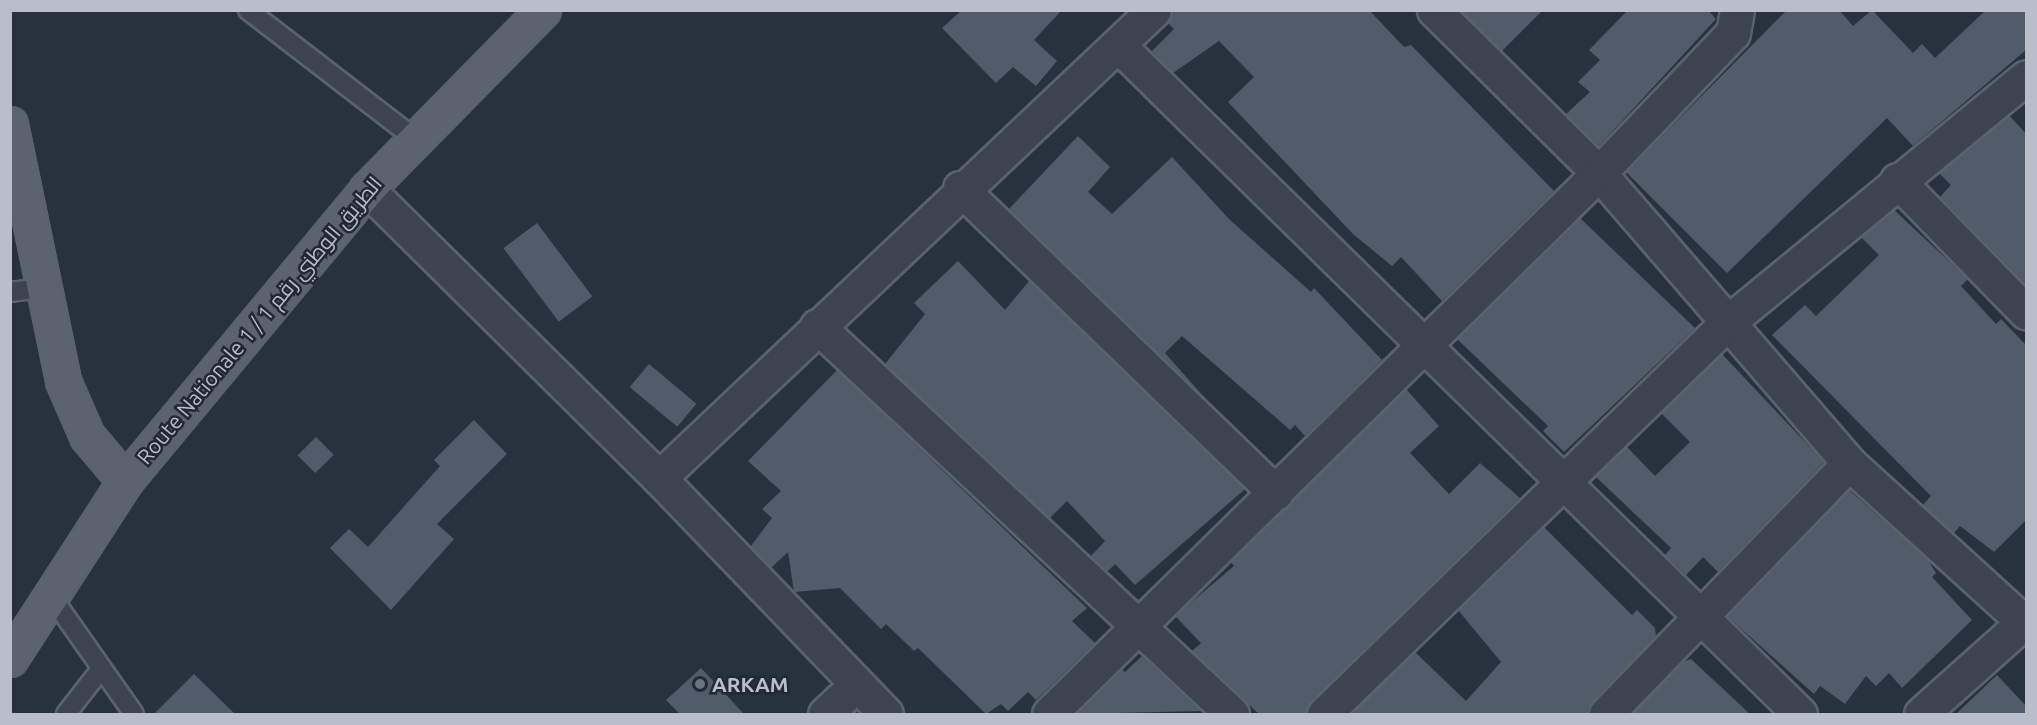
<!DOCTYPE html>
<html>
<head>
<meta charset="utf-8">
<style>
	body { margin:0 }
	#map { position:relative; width:2037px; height:725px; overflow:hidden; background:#28323f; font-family:Ubuntu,Cairo,sans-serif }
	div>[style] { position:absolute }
	.building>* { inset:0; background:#515b6a; transform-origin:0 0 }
	.roads { filter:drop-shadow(2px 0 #5a626d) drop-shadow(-2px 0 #5a626d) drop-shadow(0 2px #5a626d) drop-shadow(0 -2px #5a626d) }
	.service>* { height:18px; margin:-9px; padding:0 9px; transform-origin:9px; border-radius:9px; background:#3c444f }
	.minor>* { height:33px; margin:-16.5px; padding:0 16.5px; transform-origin:16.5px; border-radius:16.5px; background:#3c444f }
	.tertiary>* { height:33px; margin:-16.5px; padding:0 16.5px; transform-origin:16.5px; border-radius:16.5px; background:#3c444f }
	.primary>* { height:33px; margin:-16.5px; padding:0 16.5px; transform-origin:16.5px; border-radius:16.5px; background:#5a636f }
	.dots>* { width:16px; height:16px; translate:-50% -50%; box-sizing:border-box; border:3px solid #212935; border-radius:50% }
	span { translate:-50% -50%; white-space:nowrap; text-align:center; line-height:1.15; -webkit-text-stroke:5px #212935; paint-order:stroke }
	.street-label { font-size:21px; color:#b9bfca }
	.poi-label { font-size:21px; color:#b9bfca; font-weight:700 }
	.left { translate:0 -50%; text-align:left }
	.frame { position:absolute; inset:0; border:12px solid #b9bfca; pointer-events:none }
</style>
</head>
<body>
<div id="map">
	<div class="building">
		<i style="clip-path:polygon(962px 10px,1062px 10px,1034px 40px,1057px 61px,1036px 86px,1013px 67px,996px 83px,942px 28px)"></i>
		<i style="clip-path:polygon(1172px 10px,1369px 10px,1404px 47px,1411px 45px,1554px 191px,1442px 301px,1401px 257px,1392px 266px,1353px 234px,1228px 102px,1254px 77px,1219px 41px,1173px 73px,1152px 51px,1174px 29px,1168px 23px)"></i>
		<i style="clip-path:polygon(1461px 10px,1543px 10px,1502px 51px)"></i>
		<i style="clip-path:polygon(1628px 10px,1708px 10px,1716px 19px,1599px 146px,1566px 114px,1590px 92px,1578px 82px,1600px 60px,1589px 50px)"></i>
		<i style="clip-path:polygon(1787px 10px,1839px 10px,1853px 26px,1872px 10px,1913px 53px,1922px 44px,1935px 58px,1986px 10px,2026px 10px,2026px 50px,1913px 146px,1887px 118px,1727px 273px,1626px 172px)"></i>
		<i style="clip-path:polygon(2009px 115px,2026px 134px,2026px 285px,1940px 197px,1951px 185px,1939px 173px)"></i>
		<i style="clip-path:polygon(1078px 136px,1110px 167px,1088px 192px,1112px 214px,1172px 157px,1230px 220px,1311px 292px,1314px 288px,1382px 360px,1305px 436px,1295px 425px,1290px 430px,1182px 336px,1165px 353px,1204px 397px,1009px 209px)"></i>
		<i style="clip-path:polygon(1894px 210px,1968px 279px,1961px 286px,1996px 324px,2001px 319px,2026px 345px,2026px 520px,1994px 552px,1960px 526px,1954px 533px,1923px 505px,1931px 496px,1772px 335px,1805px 305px,1816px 316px,1879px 255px,1861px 237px)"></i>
		<i style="clip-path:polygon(1580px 218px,1695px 328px,1564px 452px,1543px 431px,1548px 426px,1457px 339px)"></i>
		<i style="left:537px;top:223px;width:92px;height:42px;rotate:53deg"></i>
		<i style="clip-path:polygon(958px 261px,1005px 310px,1029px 281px,1245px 489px,1135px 585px,1115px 564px,1107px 572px,1091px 556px,1105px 541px,1067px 501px,1050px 518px,885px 364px,925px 314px,914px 303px)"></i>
		<i style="clip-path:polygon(1722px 354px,1824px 462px,1718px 572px,1703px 557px,1686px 575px,1665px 555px,1671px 548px,1596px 477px,1627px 447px,1655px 476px,1690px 442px,1661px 413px)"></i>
		<i style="left:649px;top:364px;width:62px;height:30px;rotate:40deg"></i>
		<i style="clip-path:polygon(837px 370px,1087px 608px,1072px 621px,1095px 643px,1036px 700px,1028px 692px,1008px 711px,1001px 704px,986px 714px,918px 648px,914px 651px,886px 624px,881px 629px,840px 588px,794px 592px,788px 552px,771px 568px,751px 546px,772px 518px,762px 509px,781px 491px,748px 461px)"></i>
		<i style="clip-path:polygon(1406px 389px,1439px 426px,1410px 453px,1449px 494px,1480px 463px,1520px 498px,1311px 701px,1306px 714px,1259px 714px,1192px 651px,1201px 643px,1175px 616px,1234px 566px,1231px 562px)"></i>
		<i style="clip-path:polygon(474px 420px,507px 454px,437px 524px,454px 539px,391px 610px,330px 548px,349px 529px,368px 547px,440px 466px,434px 460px)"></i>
		<i style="left:316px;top:437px;width:25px;height:26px;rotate:45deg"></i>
		<i style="clip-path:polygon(1849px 490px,1928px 560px,1936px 573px,1932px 577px,1972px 620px,1902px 688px,1889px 673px,1876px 686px,1866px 676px,1845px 704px,1820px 686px,1814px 694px,1727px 616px)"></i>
		<i style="clip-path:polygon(1544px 527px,1632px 615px,1637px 610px,1655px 628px,1656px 636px,1593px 701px,1588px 714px,1350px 714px,1415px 652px,1466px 701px,1501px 662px,1458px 610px)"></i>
		<i style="clip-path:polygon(1142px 656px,1201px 711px,1075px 714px,1122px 669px,1125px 672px)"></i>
		<i style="clip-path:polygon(1691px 659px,1750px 714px,1632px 714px,1683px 662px)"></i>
		<i style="clip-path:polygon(701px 668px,744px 714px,680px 714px,666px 700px)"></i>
		<i style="clip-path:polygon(194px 674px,235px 714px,154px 714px)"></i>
		<i style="clip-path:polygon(1997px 675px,2026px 706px,2026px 714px,1956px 714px)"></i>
	</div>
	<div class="roads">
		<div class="service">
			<i style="left:248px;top:10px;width:210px;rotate:37.6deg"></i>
			<i style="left:10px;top:292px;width:34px;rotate:-7deg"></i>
			<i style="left:51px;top:596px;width:144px;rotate:54.9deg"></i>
			<i style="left:66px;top:714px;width:58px;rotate:-52deg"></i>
		</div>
		<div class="minor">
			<i style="left:1434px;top:10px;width:232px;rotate:44.7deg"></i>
			<i style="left:1599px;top:173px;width:383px;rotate:49.2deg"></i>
			<i style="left:1849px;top:463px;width:239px;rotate:42.3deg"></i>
			<i style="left:1119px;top:46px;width:954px;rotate:44.45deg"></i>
			<i style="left:1897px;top:180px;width:185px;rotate:45.7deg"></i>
			<i style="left:960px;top:188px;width:439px;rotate:44deg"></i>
			<i style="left:817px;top:326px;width:568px;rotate:43.07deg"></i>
			<i style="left:659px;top:478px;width:681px;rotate:-43.39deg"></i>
			<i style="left:825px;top:714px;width:42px;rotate:-43.1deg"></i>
			<i style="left:1049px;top:714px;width:771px;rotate:-44.53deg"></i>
			<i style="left:1599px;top:173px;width:194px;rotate:-46.3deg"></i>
			<i style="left:1733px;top:33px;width:23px;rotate:-80deg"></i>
			<i style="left:1324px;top:714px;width:562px;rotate:-44.13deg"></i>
			<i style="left:1727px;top:323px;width:387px;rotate:-39.4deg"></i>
			<i style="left:1606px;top:714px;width:349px;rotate:-45.9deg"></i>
			<i style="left:1921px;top:714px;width:141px;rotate:-41.8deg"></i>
		</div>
		<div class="tertiary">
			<i style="left:367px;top:189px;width:411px;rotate:44.7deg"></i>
			<i style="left:659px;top:478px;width:327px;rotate:46.1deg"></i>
		</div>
		<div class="primary">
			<i style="left:10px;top:124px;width:262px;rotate:78.3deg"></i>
			<i style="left:63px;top:381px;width:60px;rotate:66.4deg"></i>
			<i style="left:87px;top:436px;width:59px;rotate:49.8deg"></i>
			<i style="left:10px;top:659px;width:212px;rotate:-57.1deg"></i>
			<i style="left:125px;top:481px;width:379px;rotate:-50.3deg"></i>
			<i style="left:367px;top:189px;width:251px;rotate:-45.5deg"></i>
		</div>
	</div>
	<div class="dots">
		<i style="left:700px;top:684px;background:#6b7280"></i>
	</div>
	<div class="street-label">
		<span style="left:259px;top:320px;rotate:-50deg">Route Nationale 1 / الطريق الوطني رقم 1</span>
	</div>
	<div class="poi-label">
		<span class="left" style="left:712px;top:684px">ARKAM</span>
	</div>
	<div class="frame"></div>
</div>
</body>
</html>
